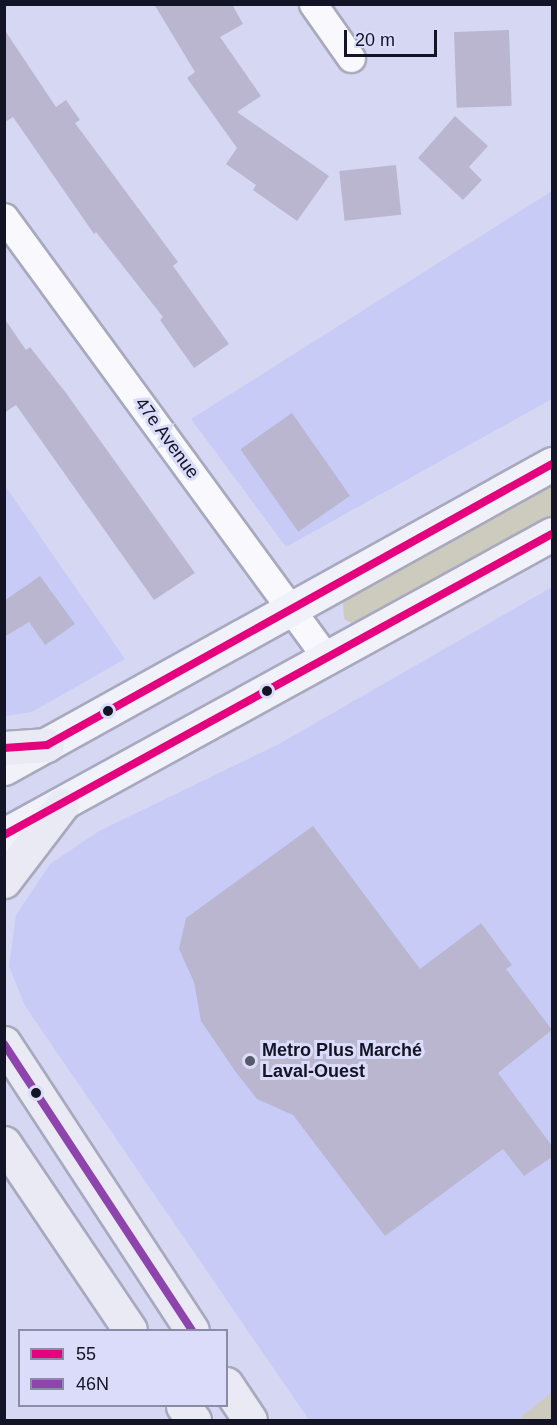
<!DOCTYPE html>
<html>
<head>
<meta charset="utf-8">
<style>
	body { margin:0 }
	#map { position:relative; width:557px; height:1425px; overflow:hidden; background:#d6d8f3; font-family:Arial,sans-serif }
	div>[style] { position:absolute }
	.built>* { inset:0; background:#c8cbf6 }
	.green>* { inset:0; background:#cdcbbd }
	.building>* { inset:0; background:#bab6d0; transform-origin:0 0 }
	.roads { filter:drop-shadow(2px 0 #a8a9be) drop-shadow(-2px 0 #a8a9be) drop-shadow(0 2px #a8a9be) drop-shadow(0 -2px #a8a9be) }
	.street>* { height:27px; margin:-13.5px; padding:0 13.5px; transform-origin:13.5px; border-radius:13.5px; background:#f9f9fd }
	.secondary>* { height:33px; margin:-16.5px; padding:0 16.5px; transform-origin:16.5px; border-radius:16.5px; background:#f1f2f9 }
	.primary>* { height:33px; margin:-16.5px; padding:0 16.5px; transform-origin:16.5px; border-radius:16.5px; background:#eaeaf5 }
	.bus-1>* { height:8px; margin:-4px; padding:0 4px; transform-origin:4px; border-radius:4px; background:#e5007d }
	.bus-2>* { height:8px; margin:-4px; padding:0 4px; transform-origin:4px; border-radius:4px; background:#8e44ad }
	.dots>* { width:16px; height:16px; translate:-50% -50%; box-sizing:border-box; border:3px solid #dadcfa; border-radius:50% }
	span { translate:-50% -50%; white-space:nowrap; text-align:center; line-height:1.15; -webkit-text-stroke:6px #dadcfa; paint-order:stroke }
	.street-label { font-size:18px; color:#131425 }
	.poi-label { font-size:18px; color:#131425; font-weight:700 }
	.left { translate:0 -50%; text-align:left }
	.frame { position:absolute; inset:0; border:6px solid #131425; pointer-events:none }
	.legend { position:absolute; left:18px; top:1329px; width:210px; height:78px; box-sizing:border-box; background:#dadcfa; border:2px solid #8a8ca5; margin:0; padding:8px 10px; list-style:none; font-size:18px; color:#131425 }
	.legend li { display:flex; align-items:center; gap:12px; height:30px }
	.legend b { width:30px; border:2px solid #8a8ca5 }
	.scale { position:absolute; left:344px; top:30px; width:93px; height:27px; box-sizing:border-box; border:3px solid #131425; border-top:0; padding-left:8px; font-size:18px; line-height:21px; white-space:nowrap; color:#131425; -webkit-text-stroke:4px #dadcfa; paint-order:stroke }
</style>
</head>
<body>
<div id="map">
	<div class="built">
		<i style="clip-path:polygon(552px 191px,552px 399px,286px 547px,191px 419px)"></i>
		<i style="clip-path:polygon(4px 484px,125px 659px,32px 712px,5px 716px)"></i>
		<i style="clip-path:polygon(552px 587px,552px 1392px,517px 1420px,309px 1420px,25px 1006px,9px 966px,16px 915px,50px 864px,99px 831px,277px 745px)"></i>
	</div>
	<div class="green">
		<i style="clip-path:polygon(552px 482px,552px 521px,357px 626px,344px 619px,343px 602px,350px 594px)"></i>
		<i style="clip-path:polygon(552px 1392px,552px 1420px,517px 1420px)"></i>
	</div>
	<div class="building">
		<i style="clip-path:polygon(154px 4px,232px 4px,243px 24px,220px 37px,261px 96px,237px 112px,329px 176px,297px 221px,253px 190px,256px 185px,226px 164px,237px 148px,187px 78px,195px 72px)"></i>
		<i style="clip-path:polygon(4px 29px,56px 107px,66px 100px,80px 120px,75px 123px,178px 262px,173px 266px,229px 344px,194px 368px,160px 320px,163px 317px,96px 232px,94px 234px,13px 117px,4px 123px)"></i>
		<i style="left:509px;top:30px;width:76px;height:55px;rotate:88deg"></i>
		<i style="clip-path:polygon(455px 116px,488px 146px,469px 167px,482px 180px,463px 200px,418px 158px)"></i>
		<i style="left:396px;top:165px;width:50px;height:57px;rotate:84deg"></i>
		<i style="clip-path:polygon(4px 318px,26px 350px,30px 347px,66px 393px,195px 573px,154px 600px,16px 405px,4px 413px)"></i>
		<i style="left:292px;top:413px;width:101px;height:63px;rotate:55deg"></i>
		<i style="clip-path:polygon(40px 576px,75px 624px,45px 645px,29px 622px,4px 637px,4px 601px)"></i>
		<i style="clip-path:polygon(313px 826px,420px 969px,481px 923px,512px 965px,506px 969px,552px 1030px,498px 1073px,552px 1146px,552px 1157px,524px 1176px,503px 1149px,385px 1236px,293px 1115px,257px 1099px,235px 1071px,201px 1021px,194px 982px,179px 949px,186px 918px)"></i>
	</div>
	<div class="roads">
		<div class="street">
			<i style="left:313px;top:4px;width:66px;rotate:54.9deg"></i>
			<i style="left:4px;top:217px;width:549px;rotate:53.82deg"></i>
		</div>
		<div class="secondary">
			<i style="left:4px;top:768px;width:627px;rotate:-29.02deg"></i>
			<i style="left:4px;top:835px;width:625px;rotate:-28.78deg"></i>
		</div>
		<div class="primary">
			<i style="left:4px;top:748px;width:43px;rotate:-4deg"></i>
			<i style="left:4px;top:881px;width:96px;rotate:-52.7deg"></i>
			<i style="left:4px;top:1043px;width:343px;rotate:56.8deg"></i>
			<i style="left:4px;top:1143px;width:225px;rotate:56deg"></i>
			<i style="left:226px;top:1384px;width:43px;rotate:56.3deg"></i>
			<i style="left:183px;top:1406px;width:18px;rotate:52deg"></i>
		</div>
	</div>
	<div class="bus-1">
		<i style="left:4px;top:748px;width:43px;rotate:-4deg"></i>
		<i style="left:47px;top:745px;width:578px;rotate:-29.09deg"></i>
		<i style="left:4px;top:835px;width:625px;rotate:-28.78deg"></i>
	</div>
	<div class="bus-2">
		<i style="left:4px;top:1044px;width:342px;rotate:56.7deg"></i>
	</div>
	<div class="dots">
		<i style="left:267px;top:691px;background:#131425"></i>
		<i style="left:108px;top:711px;background:#131425"></i>
		<i style="left:250px;top:1061px;background:#57596d"></i>
		<i style="left:36px;top:1093px;background:#131425"></i>
	</div>
	<div class="street-label">
		<span style="left:167px;top:438px;rotate:54deg">47e Avenue</span>
	</div>
	<div class="poi-label">
		<span class="left" style="left:262px;top:1061px">Metro Plus Marché<br>Laval-Ouest</span>
	</div>
	<div class="frame"></div>
	<ul class="legend">
	<li><b style="height:8px;background:#e5007d"></b>55</li>
	<li><b style="height:8px;background:#8e44ad"></b>46N</li>
	</ul>
	<div class="scale">20 m</div>
</div>
</body>
</html>
